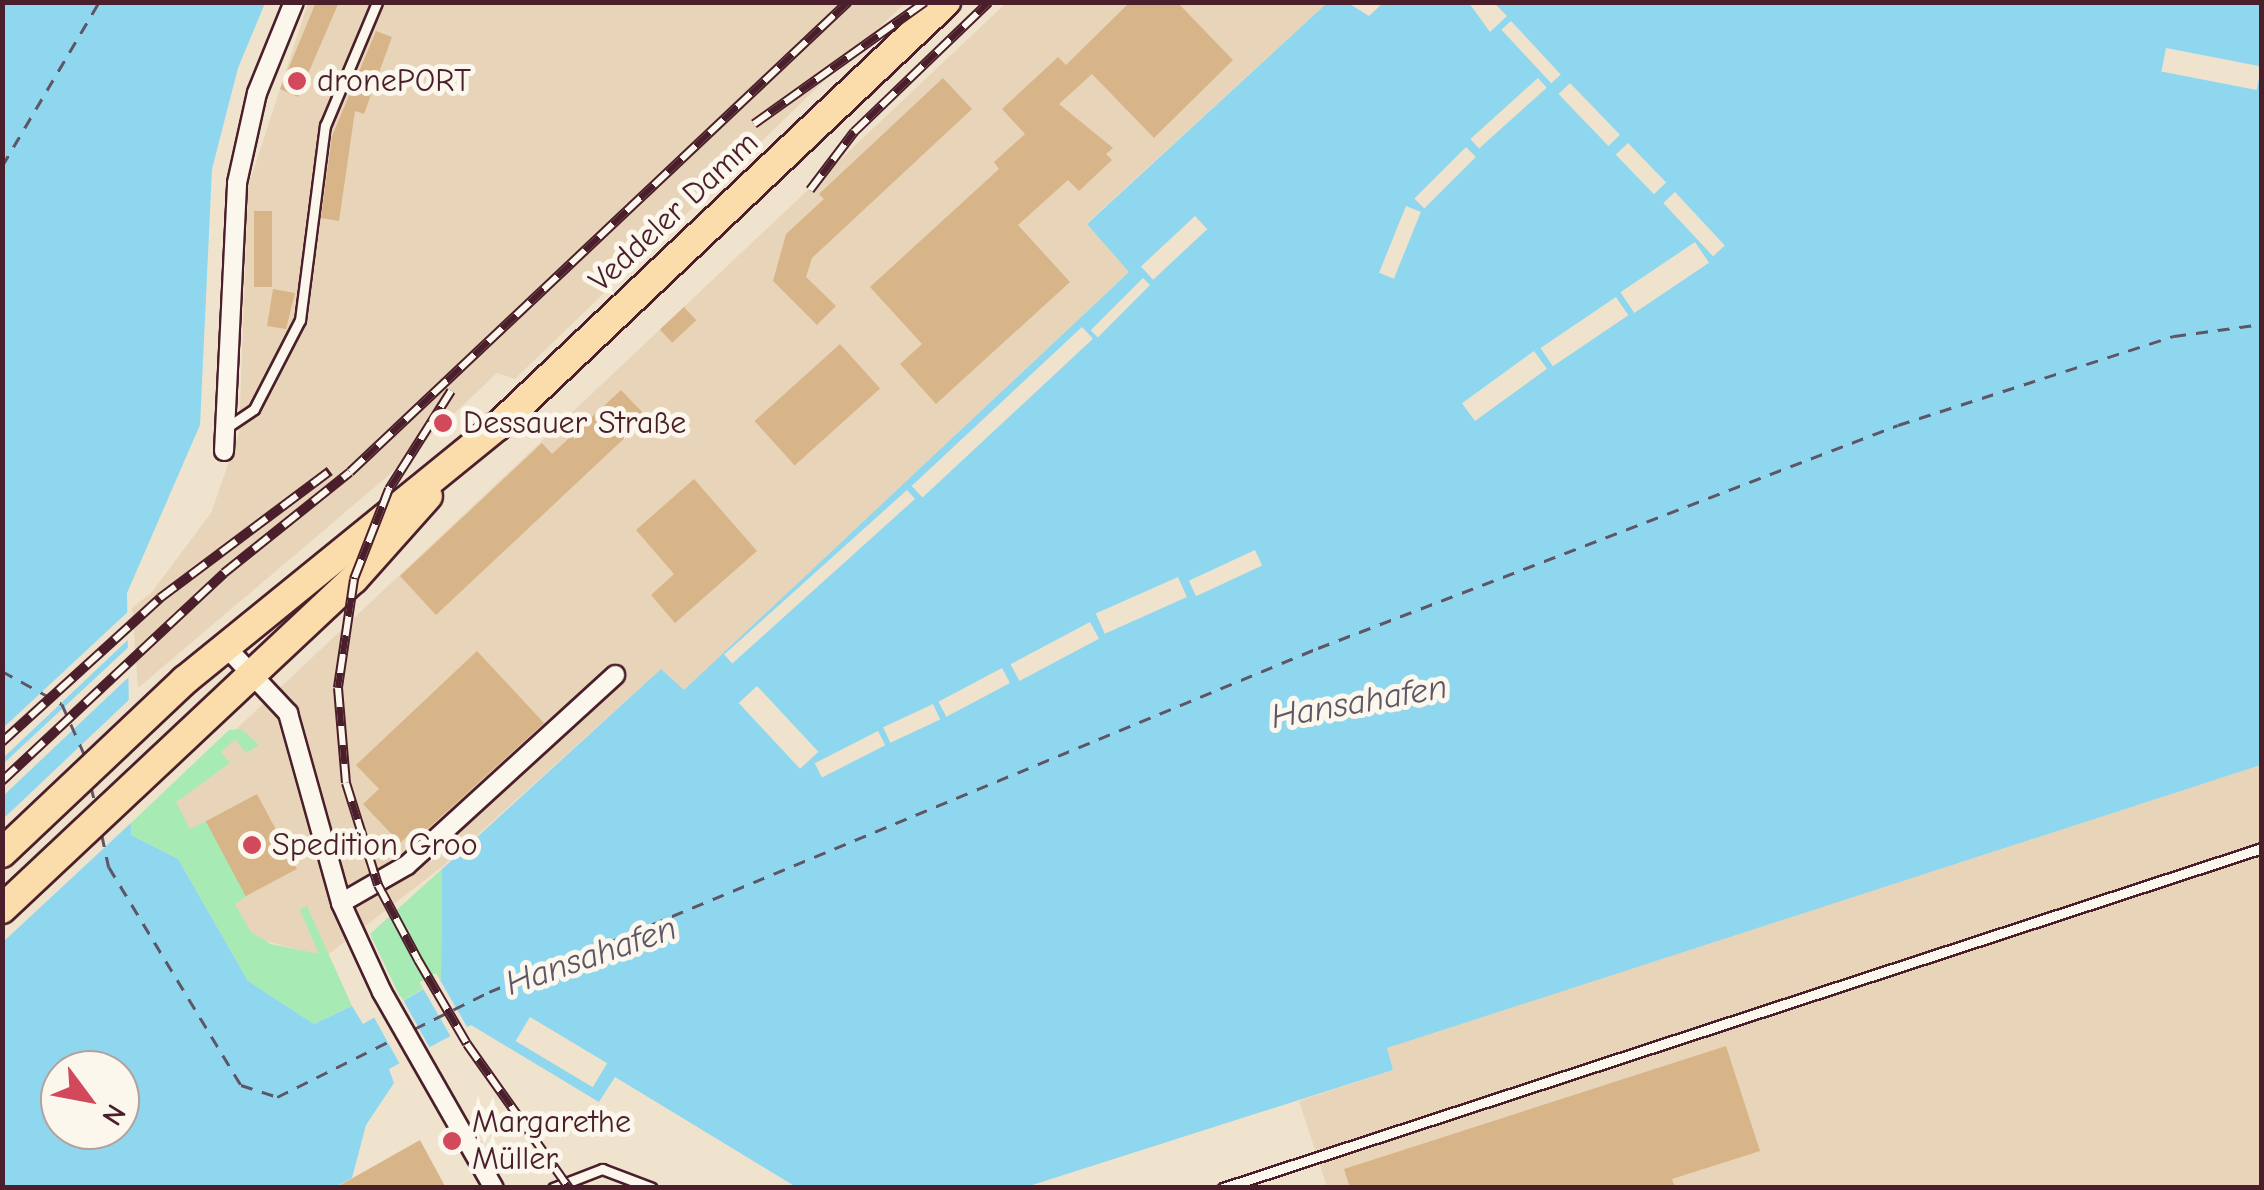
<!DOCTYPE html>
<html>
<head>
<meta charset="utf-8">
<style>
	body { margin:0 }
	#map { position:relative; width:2264px; height:1190px; overflow:hidden; background:#f0e3ce; font-family:"Comic Neue",sans-serif }
	div>[style] { position:absolute }
	.built>* { inset:0; background:#e8d5b9 }
	.green>* { inset:0; background:#a7eab4 }
	.water>* { inset:0; background:#8ed7ef }
	.pier>* { inset:0; background:#f0e3ce; transform-origin:0 0 }
	.ferry>* { height:2.5px; margin-top:-1.25px; transform-origin:0; background:repeating-linear-gradient(90deg,#5e5666 0 12px,transparent 0 22px) }
	.building>* { inset:0; background:#d7b589; transform-origin:0 0 }
	.roads { filter:drop-shadow(2px 0 #4a1f2b) drop-shadow(-2px 0 #4a1f2b) drop-shadow(0 2px #4a1f2b) drop-shadow(0 -2px #4a1f2b) }
	.lane>* { height:9px; margin:-4.5px; padding:0 4.5px; transform-origin:4.5px; border-radius:4.5px; background:#fbf7ec }
	.street>* { height:18px; margin:-9px; padding:0 9px; transform-origin:9px; border-radius:9px; background:#fbf7ec }
	.primary>* { height:28px; margin:-14px; padding:0 14px; transform-origin:14px; border-radius:14px; background:#faddab }
	.rail>* { height:10px; margin-top:-5px; transform-origin:0; background:repeating-linear-gradient(90deg,#fbf7ec 0 19px,#4a1f2b 0 38px); box-sizing:border-box; border-block:2px solid #4a1f2b }
	.dots>* { width:28px; height:28px; translate:-50% -50%; box-sizing:border-box; border:5px solid #fbf7ec; border-radius:50% }
	span { translate:-50% -50%; white-space:nowrap; text-align:center; line-height:1.15; -webkit-text-stroke:10px #fbf7ec; paint-order:stroke }
	.poi-label { font-size:32px; color:#4a1f2b }
	.left { translate:0 -50%; text-align:left }
	.street-label { font-size:32px; color:#4a1f2b }
	.water-label { font-size:35px; color:#5e5666; font-style:italic }
	.frame { position:absolute; inset:0; border:5px solid #4a1f2b; pointer-events:none }
	.north { position:absolute; left:40px; top:1050px; width:100px; height:100px; box-sizing:border-box; background:#fbf7ec; border:2px solid #b4a19f; border-radius:50%; rotate:122deg; font-size:28px; font-weight:700; line-height:40px; text-align:center; color:#4a1f2b }
	.north::after { content:''; display:block; margin:auto; width:35px; height:45px; background:#d1495b; clip-path:polygon(50% 0,100% 100%,50% 72%,0 100%) }
</style>
</head>
<body>
<div id="map">
	<div class="built">
		<i style="clip-path:polygon(308px 3px,905px 3px,515px 379px,497px 373px,388px 476px,138px 688px,132px 608px,152px 592px,211px 513px,239px 433px,248px 187px)"></i>
		<i style="clip-path:polygon(1006px 3px,1327px 3px,1087px 223px,1130px 271px,684px 691px,661px 669px,443px 866px,325px 957px,251px 937px,161px 800px)"></i>
		<i style="clip-path:polygon(2261px 765px,2261px 1187px,1327px 1187px,1299px 1101px,1393px 1070px,1386px 1048px)"></i>
	</div>
	<div class="green">
		<i style="clip-path:polygon(242px 729px,259px 745px,246px 753px,235px 739px,221px 752px,230px 763px,176px 802px,190px 829px,206px 821px,247px 896px,235px 904px,251px 932px,271px 944px,319px 954px,300px 910px,307px 906px,352px 1006px,314px 1024px,248px 981px,178px 859px,131px 835px,131px 823px,229px 730px)"></i>
		<i style="clip-path:polygon(442px 869px,441px 978px,402px 1001px,370px 934px)"></i>
	</div>
	<div class="water">
		<i style="clip-path:polygon(evenodd,1384px 2px,2261px 3px,2261px 765px,1387px 1048px,1393px 1070px,1026px 1187px,796px 1187px,615px 1077px,599px 1102px,471px 1025px,389px 1069px,394px 1083px,366px 1125px,352px 1178px,335px 1187px,3px 1187px,2px 3px,265px 3px,238px 68px,212px 169px,200px 425px,127px 593px,131px 835px,178px 859px,248px 981px,314px 1024px,352px 1006px,363px 1024px,441px 979px,442px 869px,661px 669px,684px 690px,1129px 272px,1087px 224px,1327px 3px,1348px 3px,1369px 16px,1384px 2px,60px 1070px,120px 1070px,120px 1130px,60px 1130px,60px 1070px)"></i>
	</div>
	<div class="pier">
		<i style="clip-path:polygon(1469px 3px,1494px 3px,1507px 16px,1490px 32px)"></i>
		<i style="left:1511px;top:21px;width:73px;height:13px;rotate:47deg"></i>
		<i style="left:2166px;top:48px;width:97px;height:24px;rotate:11deg"></i>
		<i style="left:1538px;top:78px;width:13px;height:91px;rotate:48deg"></i>
		<i style="left:1570px;top:83px;width:72px;height:16px;rotate:46deg"></i>
		<i style="left:1628px;top:143px;width:55px;height:17px;rotate:46deg"></i>
		<i style="left:1466px;top:147px;width:14px;height:73px;rotate:45deg"></i>
		<i style="left:1675px;top:192px;width:73px;height:16px;rotate:47deg"></i>
		<i style="left:1406px;top:206px;width:16px;height:72px;rotate:22deg"></i>
		<i style="left:1195px;top:216px;width:18px;height:74px;rotate:47deg"></i>
		<i style="left:1695px;top:242px;width:25px;height:90px;rotate:56deg"></i>
		<i style="left:1143px;top:278px;width:10px;height:74px;rotate:45deg"></i>
		<i style="left:1616px;top:297px;width:22px;height:91px;rotate:56deg"></i>
		<i style="left:1082px;top:327px;width:16px;height:233px;rotate:47deg"></i>
		<i style="left:1534px;top:351px;width:22px;height:89px;rotate:54deg"></i>
		<i style="left:907px;top:490px;width:12px;height:246px;rotate:48deg"></i>
		<i style="left:1255px;top:550px;width:17px;height:73px;rotate:65deg"></i>
		<i style="left:1178px;top:577px;width:22px;height:90px;rotate:66deg"></i>
		<i style="clip-path:polygon(132px 608px,133px 635px,3px 758px,3px 728px)"></i>
		<i style="left:1090px;top:622px;width:19px;height:90px;rotate:62deg"></i>
		<i style="clip-path:polygon(133px 643px,134px 672px,3px 796px,3px 764px)"></i>
		<i style="left:1002px;top:668px;width:17px;height:72px;rotate:62deg"></i>
		<i style="left:757px;top:686px;width:90px;height:25px;rotate:47deg"></i>
		<i style="clip-path:polygon(132px 697px,133px 821px,3px 942px,3px 819px)"></i>
		<i style="left:933px;top:704px;width:17px;height:55px;rotate:65deg"></i>
		<i style="left:878px;top:731px;width:16px;height:71px;rotate:63deg"></i>
		<i style="left:436px;top:973px;width:67px;height:19px;rotate:60deg"></i>
		<i style="left:401px;top:996px;width:63px;height:34px;rotate:61deg"></i>
		<i style="left:530px;top:1017px;width:90px;height:28px;rotate:31deg"></i>
	</div>
	<div class="ferry">
		<i style="left:2px;top:166px;width:191px;rotate:-59.4deg"></i>
		<i style="left:2px;top:671px;width:68px;rotate:28.8deg"></i>
		<i style="left:62px;top:704px;width:59px;rotate:66deg"></i>
		<i style="left:91px;top:786px;width:16px;rotate:76deg"></i>
		<i style="left:102px;top:835px;width:33px;rotate:78deg"></i>
		<i style="left:109px;top:867px;width:255px;rotate:58.8deg"></i>
		<i style="left:241px;top:1085px;width:38px;rotate:18deg"></i>
		<i style="left:277px;top:1097px;width:135px;rotate:-26.4deg"></i>
		<i style="left:414px;top:1029px;width:84px;rotate:-26.3deg"></i>
		<i style="left:489px;top:992px;width:898px;rotate:-22.54deg"></i>
		<i style="left:1318px;top:648px;width:621px;rotate:-21.03deg"></i>
		<i style="left:1898px;top:425px;width:290px;rotate:-17.9deg"></i>
		<i style="left:2174px;top:336px;width:89px;rotate:-7.8deg"></i>
	</div>
	<div class="building">
		<i style="clip-path:polygon(316px 2px,339px 2px,298px 97px,280px 89px)"></i>
		<i style="clip-path:polygon(1130px 2px,1177px 2px,1233px 60px,1154px 138px,1092px 74px,1059px 104px,1113px 148px,1106px 154px,1112px 160px,1079px 191px,1068px 180px,1018px 225px,1070px 282px,936px 404px,900px 364px,922px 344px,870px 287px,999px 169px,994px 162px,1025px 134px,1002px 109px,1058px 57px,1066px 65px)"></i>
		<i style="clip-path:polygon(376px 31px,392px 37px,364px 114px,355px 111px,339px 221px,321px 218px,332px 136px)"></i>
		<i style="clip-path:polygon(943px 78px,972px 109px,812px 258px,806px 277px,836px 306px,817px 325px,773px 281px,786px 234px,824px 199px,819px 194px)"></i>
		<i style="left:254px;top:211px;width:18px;height:76px"></i>
		<i style="clip-path:polygon(273px 289px,295px 293px,286px 329px,267px 326px)"></i>
		<i style="left:684px;top:307px;width:18px;height:33px;rotate:47deg"></i>
		<i style="left:840px;top:344px;width:60px;height:115px;rotate:48deg"></i>
		<i style="clip-path:polygon(621px 390px,647px 417px,436px 615px,400px 576px,542px 443px,552px 454px)"></i>
		<i style="clip-path:polygon(694px 479px,757px 551px,675px 623px,651px 595px,674px 574px,636px 530px)"></i>
		<i style="clip-path:polygon(477px 651px,544px 723px,421px 835px,415px 829px,400px 843px,363px 804px,379px 789px,356px 765px)"></i>
		<i style="left:257px;top:794px;width:85px;height:58px;rotate:62deg"></i>
		<i style="clip-path:polygon(1726px 1046px,1760px 1151px,1672px 1179px,1675px 1188px,1350px 1188px,1344px 1169px)"></i>
		<i style="clip-path:polygon(420px 1140px,446px 1188px,335px 1188px)"></i>
	</div>
	<div class="roads">
		<div class="lane">
			<i style="left:229px;top:426px;width:30px;rotate:-34deg"></i>
			<i style="left:254px;top:409px;width:100px;rotate:-62.7deg"></i>
			<i style="left:300px;top:320px;width:196px;rotate:-82.7deg"></i>
			<i style="left:325px;top:126px;width:134px;rotate:-67.2deg"></i>
			<i style="left:553px;top:1188px;width:53px;rotate:-21.2deg"></i>
			<i style="left:602px;top:1169px;width:53px;rotate:20.8deg"></i>
			<i style="left:1223px;top:1188px;width:1093px;rotate:-18.12deg"></i>
		</div>
		<div class="street">
			<i style="left:224px;top:451px;width:268px;rotate:-87.2deg"></i>
			<i style="left:237px;top:183px;width:92px;rotate:-77.5deg"></i>
			<i style="left:257px;top:93px;width:98px;rotate:-67.9deg"></i>
			<i style="left:226px;top:647px;width:91px;rotate:46.8deg"></i>
			<i style="left:288px;top:713px;width:197px;rotate:74.4deg"></i>
			<i style="left:341px;top:903px;width:98px;rotate:65.3deg"></i>
			<i style="left:382px;top:992px;width:226px;rotate:60.3deg"></i>
			<i style="left:341px;top:903px;width:76px;rotate:-29.9deg"></i>
			<i style="left:407px;top:865px;width:282px;rotate:-42.4deg"></i>
		</div>
		<div class="primary">
			<i style="left:2px;top:853px;width:252px;rotate:-43.4deg"></i>
			<i style="left:185px;top:680px;width:403px;rotate:-39.1deg"></i>
			<i style="left:498px;top:426px;width:617px;rotate:-43.42deg"></i>
			<i style="left:2px;top:909px;width:482px;rotate:-43.2deg"></i>
			<i style="left:354px;top:579px;width:111px;rotate:-48.3deg"></i>
		</div>
	</div>
	<div class="rail">
		<i style="left:754px;top:124px;width:210px;rotate:-35.5deg"></i>
		<i style="left:810px;top:190px;width:73px;rotate:-52.8deg"></i>
		<i style="left:854px;top:132px;width:187px;rotate:-43.9deg"></i>
		<i style="left:451px;top:391px;width:116px;rotate:122.3deg"></i>
		<i style="left:389px;top:489px;width:97px;rotate:111.3deg"></i>
		<i style="left:354px;top:579px;width:110px;rotate:98.4deg"></i>
		<i style="left:338px;top:688px;width:95px;rotate:85.2deg"></i>
		<i style="left:346px;top:783px;width:107px;rotate:72.6deg"></i>
		<i style="left:378px;top:885px;width:85px;rotate:61.9deg"></i>
		<i style="left:418px;top:960px;width:97px;rotate:59.7deg"></i>
		<i style="left:467px;top:1044px;width:176px;rotate:54.7deg"></i>
		<i style="left:2px;top:742px;width:214px;rotate:-42.3deg"></i>
		<i style="left:160px;top:598px;width:212px;rotate:-36.8deg"></i>
		<i style="left:2px;top:781px;width:304px;rotate:-43.1deg"></i>
		<i style="left:224px;top:573px;width:161px;rotate:-38.7deg"></i>
		<i style="left:350px;top:472px;width:685px;rotate:-43.34deg"></i>
	</div>
	<div class="dots">
		<i style="left:297px;top:81px;background:#d1495b"></i>
		<i style="left:443px;top:423px;background:#d1495b"></i>
		<i style="left:252px;top:845px;background:#d1495b"></i>
		<i style="left:452px;top:1141px;background:#d1495b"></i>
	</div>
	<div class="poi-label">
		<span class="left" style="left:317px;top:81px">dronePORT</span>
		<span class="left" style="left:463px;top:423px">Dessauer Straße</span>
		<span class="left" style="left:272px;top:845px">Spedition Groo</span>
		<span class="left" style="left:472px;top:1141px">Margarethe<br>Müller</span>
	</div>
	<div class="street-label">
		<span style="left:674px;top:212px;rotate:-43deg">Veddeler Damm</span>
	</div>
	<div class="water-label">
		<span style="left:1359px;top:702px;rotate:-10deg">Hansahafen</span>
		<span style="left:591px;top:956px;rotate:-19deg">Hansahafen</span>
	</div>
	<div class="frame"></div>
	<div class="north">N</div>
</div>
</body>
</html>
